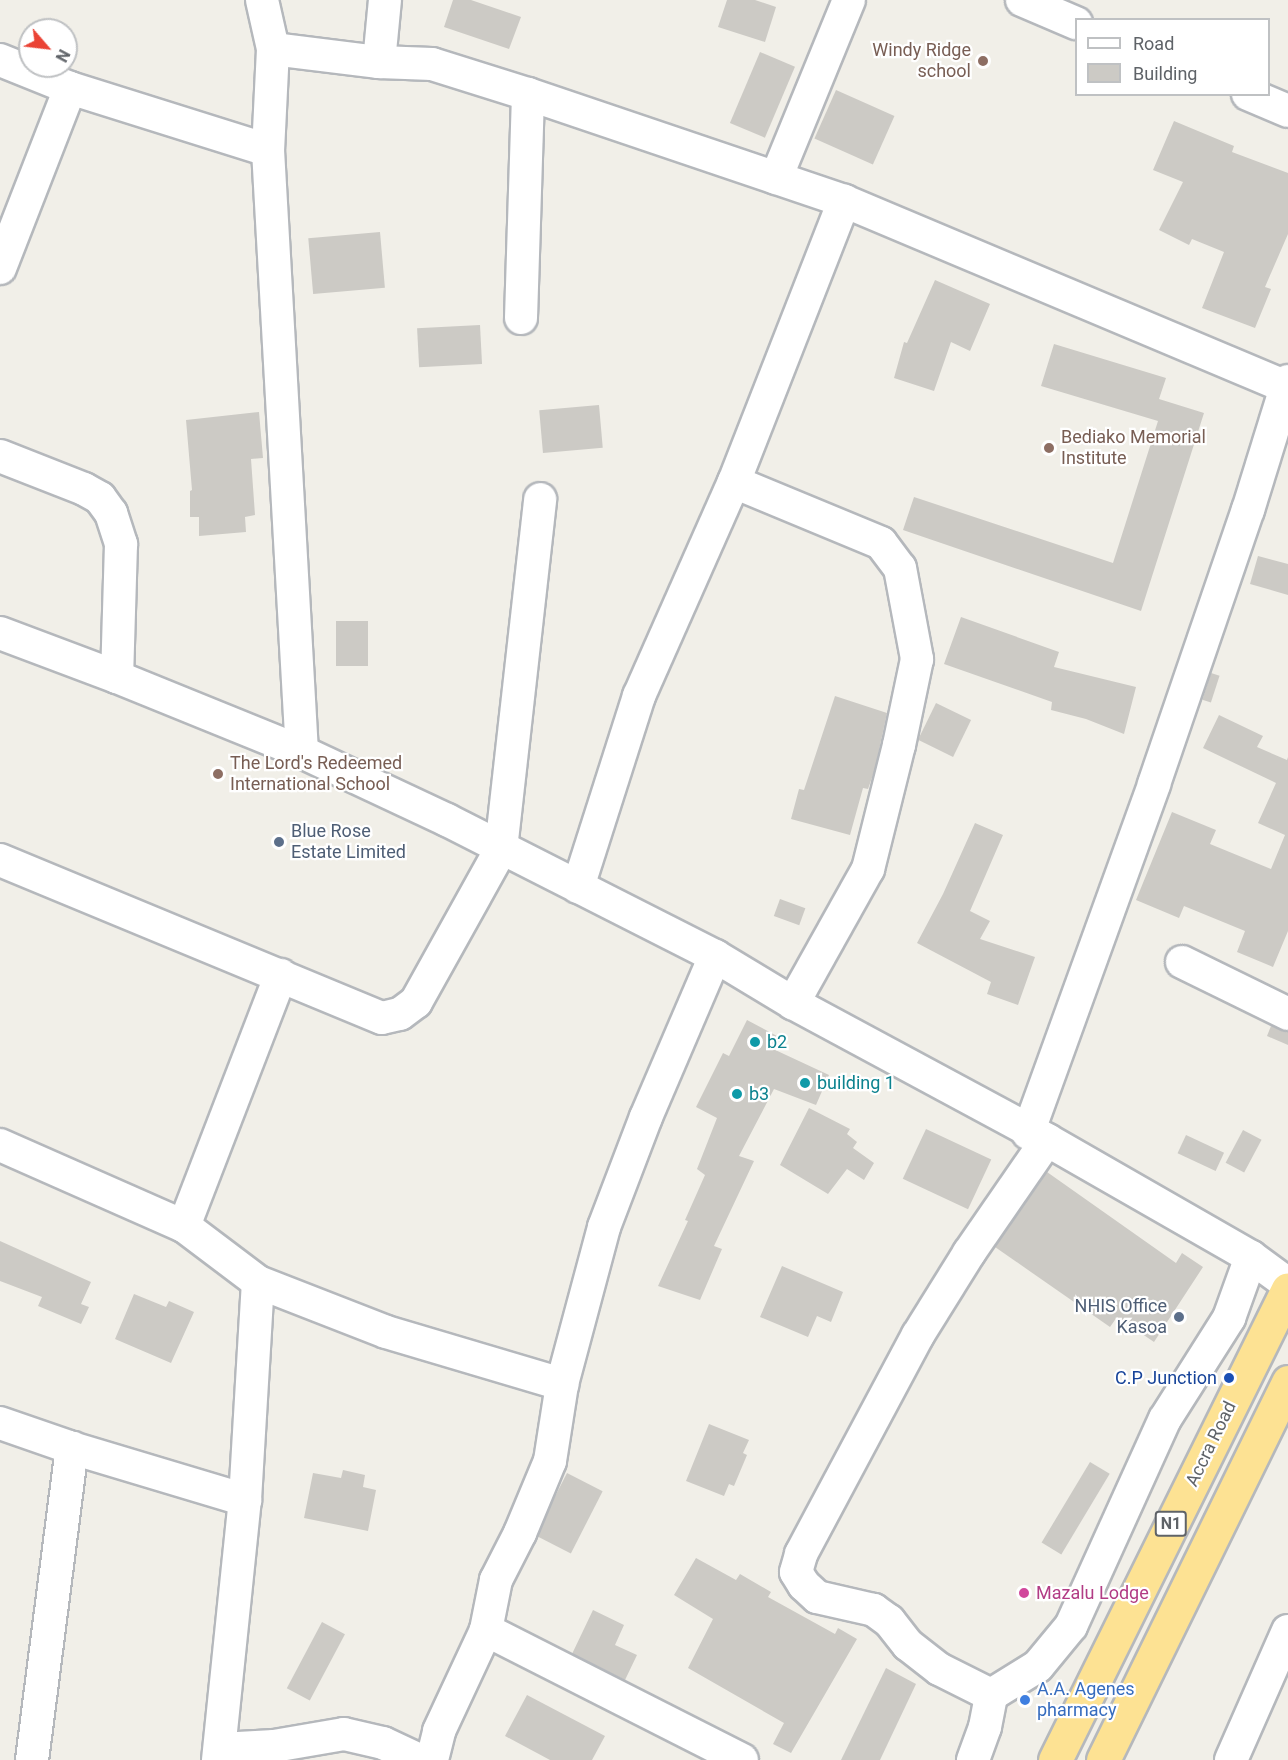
<!DOCTYPE html>
<html>
<head>
<meta charset="utf-8">
<style>
	body { margin:0 }
	#map { position:relative; width:1288px; height:1760px; overflow:hidden; background:#f1efe8; font-family:Roboto,sans-serif }
	div>[style] { position:absolute }
	.building>* { inset:0; background:#cccac5; transform-origin:0 0 }
	.roads { filter:drop-shadow(2px 0 #b5b8bc) drop-shadow(-2px 0 #b5b8bc) drop-shadow(0 2px #b5b8bc) drop-shadow(0 -2px #b5b8bc) }
	.minor>* { height:32px; margin:-16px; padding:0 16px; transform-origin:16px; border-radius:16px; background:#fff }
	.highway>* { height:33px; margin:-16.5px; padding:0 16.5px; transform-origin:16.5px; border-radius:16.5px; background:#fde293 }
	.dots>* { width:16px; height:16px; translate:-50% -50%; box-sizing:border-box; border:3px solid #fff; border-radius:50% }
	span { translate:-50% -50%; white-space:nowrap; text-align:center; line-height:1.15; -webkit-text-stroke:4.5px #fff; paint-order:stroke }
	.shield-label span { padding:2px 4px; background:#fff; border:2px solid; border-radius:4px; -webkit-text-stroke-width:0 }
	.shield-label { font-size:16px; color:#5f6368; font-weight:700 }
	.education-label { font-size:18px; color:#785e54 }
	.right { translate:-100% -50%; text-align:right }
	.left { translate:0 -50%; text-align:left }
	.service-label { font-size:18px; color:#4e5e75 }
	.culture-label { font-size:18px; color:#0d838f }
	.transit-label { font-size:18px; color:#164399 }
	.street-label { font-size:18px; color:#5f6368 }
	.hotel-label { font-size:18px; color:#b23c85 }
	.shop-label { font-size:18px; color:#366cbe }
	.legend { position:absolute; left:1075px; top:18px; width:195px; height:78px; box-sizing:border-box; background:#fff; border:2px solid #bfc1c3; margin:0; padding:8px 10px; list-style:none; font-size:18px; color:#5f6368 }
	.legend li { display:flex; align-items:center; gap:12px; height:30px }
	.legend b { width:30px; border:2px solid #bfc1c3 }
	.north { position:absolute; left:18px; top:18px; width:60px; height:60px; box-sizing:border-box; background:#fff; border:2px solid #bfc1c3; border-radius:50%; rotate:118deg; font-size:16px; font-weight:700; line-height:24px; text-align:center; color:#5f6368 }
	.north::after { content:''; display:block; margin:auto; width:21px; height:27px; background:#ea4335; clip-path:polygon(50% 0,100% 100%,50% 72%,0 100%) }
</style>
</head>
<body>
<div id="map">
	<div class="building">
		<i style="clip-path:polygon(453px 0,471px 0,521px 17px,509px 49px,444px 27px)"></i>
		<i style="clip-path:polygon(727px 0,755px 0,776px 7px,765px 42px,718px 27px)"></i>
		<i style="left:760px;top:52px;width:38px;height:77px;rotate:23deg"></i>
		<i style="left:836px;top:90px;width:64px;height:53px;rotate:24deg"></i>
		<i style="clip-path:polygon(1174px 121px,1234px 146px,1232px 152px,1288px 173px,1288px 234px,1265px 287px,1271px 289px,1255px 328px,1202px 308px,1224px 252px,1192px 239px,1189px 245px,1159px 230px,1183px 182px,1153px 170px)"></i>
		<i style="left:380px;top:232px;width:56px;height:72px;rotate:85deg"></i>
		<i style="clip-path:polygon(935px 280px,990px 304px,970px 351px,951px 342px,934px 391px,894px 378px,904px 342px,907px 343px)"></i>
		<i style="left:480px;top:325px;width:39px;height:63px;rotate:87deg"></i>
		<i style="clip-path:polygon(1054px 344px,1166px 378px,1159px 399px,1204px 413px,1141px 611px,903px 530px,914px 497px,1113px 563px,1158px 421px,1041px 386px)"></i>
		<i style="left:599px;top:405px;width:43px;height:60px;rotate:85deg"></i>
		<i style="clip-path:polygon(259px 412px,263px 458px,251px 459px,255px 515px,245px 517px,246px 532px,199px 536px,199px 517px,190px 517px,190px 491px,192px 490px,186px 420px)"></i>
		<i style="clip-path:polygon(1258px 556px,1288px 564px,1288px 595px,1250px 584px)"></i>
		<i style="clip-path:polygon(961px 617px,1059px 652px,1054px 667px,1136px 687px,1124px 734px,1086px 719px,1051px 710px,1052px 702px,944px 664px)"></i>
		<i style="left:336px;top:621px;width:32px;height:45px"></i>
		<i style="left:1211px;top:673px;width:9px;height:28px;rotate:18deg"></i>
		<i style="clip-path:polygon(835px 696px,887px 713px,875px 769px,868px 789px,863px 788px,850px 835px,791px 819px,799px 789px,804px 790px)"></i>
		<i style="left:936px;top:703px;width:39px;height:41px;rotate:26deg"></i>
		<i style="clip-path:polygon(1219px 715px,1263px 736px,1257px 747px,1287px 760px,1288px 757px,1288px 931px,1273px 967px,1237px 952px,1245px 931px,1184px 906px,1179px 918px,1136px 900px,1172px 812px,1216px 830px,1210px 844px,1271px 869px,1285px 835px,1258px 823px,1276px 783px,1203px 748px)"></i>
		<i style="clip-path:polygon(975px 823px,1003px 835px,970px 911px,990px 921px,980px 939px,1035px 957px,1018px 1005px,987px 994px,991px 982px,917px 943px,943px 894px)"></i>
		<i style="left:780px;top:899px;width:27px;height:18px;rotate:20deg"></i>
		<i style="clip-path:polygon(747px 1020px,777px 1036px,771px 1048px,829px 1075px,816px 1105px,774px 1089px,739px 1156px,754px 1161px,714px 1246px,722px 1249px,700px 1300px,658px 1286px,688px 1221px,685px 1220px,705px 1175px,697px 1169px,717px 1118px,696px 1107px,723px 1053px,729px 1056px)"></i>
		<i style="clip-path:polygon(1271px 1026px,1288px 1032px,1288px 1045px,1267px 1036px)"></i>
		<i style="clip-path:polygon(809px 1108px,850px 1129px,847px 1134px,857px 1142px,853px 1148px,874px 1163px,864px 1180px,847px 1169px,828px 1194px,780px 1165px)"></i>
		<i style="left:926px;top:1129px;width:72px;height:55px;rotate:25deg"></i>
		<i style="left:1243px;top:1130px;width:21px;height:37px;rotate:28deg"></i>
		<i style="left:1186px;top:1135px;width:42px;height:20px;rotate:25deg"></i>
		<i style="clip-path:polygon(1047px 1172px,1176px 1263px,1182px 1253px,1203px 1267px,1154px 1342px,1117px 1317px,1110px 1327px,995px 1247px)"></i>
		<i style="clip-path:polygon(0 1241px,91px 1282px,81px 1304px,89px 1307px,81px 1324px,38px 1306px,42px 1297px,0 1281px)"></i>
		<i style="clip-path:polygon(782px 1266px,843px 1292px,831px 1322px,817px 1316px,808px 1337px,760px 1317px)"></i>
		<i style="clip-path:polygon(134px 1294px,166px 1307px,169px 1301px,194px 1312px,171px 1363px,115px 1339px)"></i>
		<i style="clip-path:polygon(709px 1424px,749px 1440px,743px 1453px,747px 1455px,734px 1486px,729px 1484px,724px 1496px,686px 1481px)"></i>
		<i style="left:1090px;top:1462px;width:23px;height:94px;rotate:31deg"></i>
		<i style="clip-path:polygon(343px 1470px,365px 1475px,363px 1487px,376px 1490px,368px 1531px,304px 1518px,313px 1473px,341px 1478px)"></i>
		<i style="left:567px;top:1473px;width:40px;height:70px;rotate:27deg"></i>
		<i style="clip-path:polygon(696px 1558px,736px 1580px,740px 1574px,771px 1592px,768px 1597px,835px 1634px,838px 1628px,857px 1639px,791px 1753px,773px 1744px,784px 1723px,688px 1668px,713px 1619px,674px 1595px)"></i>
		<i style="clip-path:polygon(593px 1610px,624px 1625px,615px 1645px,637px 1655px,625px 1680px,572px 1654px)"></i>
		<i style="left:322px;top:1622px;width:26px;height:75px;rotate:28deg"></i>
		<i style="clip-path:polygon(886px 1668px,916px 1684px,880px 1760px,841px 1760px)"></i>
		<i style="clip-path:polygon(527px 1695px,605px 1736px,592px 1760px,550px 1760px,505px 1736px)"></i>
	</div>
	<div class="roads">
		<div class="minor">
			<i style="left:262px;top:0;width:50px;rotate:77.3deg"></i>
			<i style="left:273px;top:49px;width:101px;rotate:92.8deg"></i>
			<i style="left:268px;top:150px;width:603px;rotate:86.77deg"></i>
			<i style="left:1022px;top:0;width:59px;rotate:23.1deg"></i>
			<i style="left:273px;top:49px;width:107px;rotate:7deg"></i>
			<i style="left:379px;top:62px;width:53px;rotate:2.2deg"></i>
			<i style="left:432px;top:64px;width:101px;rotate:17.4deg"></i>
			<i style="left:528px;top:94px;width:334px;rotate:18.7deg"></i>
			<i style="left:844px;top:201px;width:480px;rotate:22.8deg"></i>
			<i style="left:0;top:60px;width:75px;rotate:21.8deg"></i>
			<i style="left:70px;top:88px;width:207px;rotate:17.4deg"></i>
			<i style="left:379px;top:62px;width:62px;rotate:-84.5deg"></i>
			<i style="left:1248px;top:94px;width:43px;rotate:23deg"></i>
			<i style="left:776px;top:178px;width:192px;rotate:-67.7deg"></i>
			<i style="left:0;top:268px;width:193px;rotate:-68.7deg"></i>
			<i style="left:521px;top:318px;width:224px;rotate:-88.2deg"></i>
			<i style="left:0;top:456px;width:90px;rotate:21.4deg"></i>
			<i style="left:84px;top:489px;width:18px;rotate:29deg"></i>
			<i style="left:100px;top:498px;width:19px;rotate:54deg"></i>
			<i style="left:111px;top:513px;width:33px;rotate:72deg"></i>
			<i style="left:121px;top:544px;width:133px;rotate:91.7deg"></i>
			<i style="left:734px;top:482px;width:159px;rotate:22.5deg"></i>
			<i style="left:881px;top:543px;width:31px;rotate:53deg"></i>
			<i style="left:900px;top:568px;width:93px;rotate:79.4deg"></i>
			<i style="left:917px;top:659px;width:88px;rotate:101.8deg"></i>
			<i style="left:899px;top:745px;width:128px;rotate:104deg"></i>
			<i style="left:868px;top:869px;width:154px;rotate:119.2deg"></i>
			<i style="left:0;top:633px;width:125px;rotate:20.6deg"></i>
			<i style="left:117px;top:677px;width:200px;rotate:22.1deg"></i>
			<i style="left:302px;top:752px;width:160px;rotate:25.1deg"></i>
			<i style="left:447px;top:820px;width:301px;rotate:26.9deg"></i>
			<i style="left:715px;top:956px;width:91px;rotate:31.1deg"></i>
			<i style="left:793px;top:1003px;width:289px;rotate:28.3deg"></i>
			<i style="left:1047px;top:1140px;width:235px;rotate:29.8deg"></i>
			<i style="left:1251px;top:1257px;width:46px;rotate:36.1deg"></i>
			<i style="left:0;top:860px;width:413px;rotate:22.5deg"></i>
			<i style="left:382px;top:1018px;width:18px;rotate:-13deg"></i>
			<i style="left:400px;top:1014px;width:20px;rotate:-37deg"></i>
			<i style="left:416px;top:1002px;width:175px;rotate:-60.9deg"></i>
			<i style="left:501px;top:849px;width:352px;rotate:-83.6deg"></i>
			<i style="left:578px;top:887px;width:201px;rotate:-72.3deg"></i>
			<i style="left:639px;top:696px;width:234px;rotate:-66.1deg"></i>
			<i style="left:734px;top:482px;width:302px;rotate:-68.6deg"></i>
			<i style="left:1182px;top:962px;width:118px;rotate:26.1deg"></i>
			<i style="left:1028px;top:1133px;width:371px;rotate:-70.1deg"></i>
			<i style="left:1154px;top:784px;width:290px;rotate:-71.1deg"></i>
			<i style="left:1248px;top:510px;width:135px;rotate:-72.8deg"></i>
			<i style="left:0;top:1145px;width:201px;rotate:23.8deg"></i>
			<i style="left:184px;top:1226px;width:93px;rotate:37.1deg"></i>
			<i style="left:258px;top:1282px;width:137px;rotate:21.3deg"></i>
			<i style="left:386px;top:1332px;width:184px;rotate:16.5deg"></i>
			<i style="left:184px;top:1226px;width:269px;rotate:-68.9deg"></i>
			<i style="left:0;top:1423px;width:76px;rotate:19.1deg"></i>
			<i style="left:72px;top:1448px;width:181px;rotate:16.7deg"></i>
			<i style="left:486px;top:1630px;width:287px;rotate:26.9deg"></i>
			<i style="left:991px;top:1695px;width:58px;rotate:-153.4deg"></i>
			<i style="left:939px;top:1669px;width:39px;rotate:-142deg"></i>
			<i style="left:908px;top:1645px;width:31px;rotate:-128deg"></i>
			<i style="left:889px;top:1621px;width:19px;rotate:-144deg"></i>
			<i style="left:874px;top:1610px;width:58px;rotate:-167.2deg"></i>
			<i style="left:817px;top:1597px;width:18px;rotate:-137deg"></i>
			<i style="left:804px;top:1585px;width:15px;rotate:-122deg"></i>
			<i style="left:796px;top:1572px;width:19px;rotate:-74deg"></i>
			<i style="left:801px;top:1554px;width:248px;rotate:-61.9deg"></i>
			<i style="left:918px;top:1335px;width:97px;rotate:-58.1deg"></i>
			<i style="left:969px;top:1253px;width:137px;rotate:-55.4deg"></i>
			<i style="left:220px;top:1749px;width:54px;rotate:-3.2deg"></i>
			<i style="left:274px;top:1746px;width:71px;rotate:-9.7deg"></i>
			<i style="left:344px;top:1734px;width:40px;rotate:13deg"></i>
			<i style="left:383px;top:1743px;width:40px;rotate:25deg"></i>
			<i style="left:32px;top:1760px;width:315px;rotate:-82.7deg"></i>
			<i style="left:218px;top:1760px;width:261px;rotate:-84.1deg"></i>
			<i style="left:245px;top:1500px;width:218px;rotate:-86.6deg"></i>
			<i style="left:432px;top:1760px;width:30px;rotate:-76deg"></i>
			<i style="left:439px;top:1731px;width:111px;rotate:-65deg"></i>
			<i style="left:486px;top:1630px;width:51px;rotate:-78.7deg"></i>
			<i style="left:496px;top:1580px;width:53px;rotate:-62.9deg"></i>
			<i style="left:520px;top:1533px;width:78px;rotate:-67.4deg"></i>
			<i style="left:550px;top:1461px;width:78px;rotate:-81.1deg"></i>
			<i style="left:562px;top:1384px;width:163px;rotate:-75deg"></i>
			<i style="left:604px;top:1227px;width:118px;rotate:-69.1deg"></i>
			<i style="left:646px;top:1117px;width:175px;rotate:-66.8deg"></i>
			<i style="left:973px;top:1760px;width:35px;rotate:-70deg"></i>
			<i style="left:985px;top:1727px;width:33px;rotate:-79deg"></i>
			<i style="left:991px;top:1695px;width:55px;rotate:-31.7deg"></i>
			<i style="left:1038px;top:1666px;width:52px;rotate:-50.5deg"></i>
			<i style="left:1071px;top:1626px;width:227px;rotate:-65.6deg"></i>
			<i style="left:1165px;top:1419px;width:120px;rotate:-57.6deg"></i>
			<i style="left:1229px;top:1318px;width:65px;rotate:-70.2deg"></i>
			<i style="left:1231px;top:1760px;width:141px;rotate:-66.2deg"></i>
		</div>
		<div class="highway">
			<i style="left:1055px;top:1760px;width:525px;rotate:-63.68deg"></i>
			<i style="left:1103px;top:1760px;width:421px;rotate:-63.9deg"></i>
		</div>
	</div>
	<div class="dots">
		<i style="left:983px;top:61px;background:#8d6e63"></i>
		<i style="left:1049px;top:448px;background:#8d6e63"></i>
		<i style="left:218px;top:774px;background:#8d6e63"></i>
		<i style="left:279px;top:842px;background:#5c6f8a"></i>
		<i style="left:755px;top:1042px;background:#0f9aa8"></i>
		<i style="left:805px;top:1083px;background:#0f9aa8"></i>
		<i style="left:737px;top:1094px;background:#0f9aa8"></i>
		<i style="left:1179px;top:1317px;background:#5c6f8a"></i>
		<i style="left:1229px;top:1378px;background:#1a4fb4"></i>
		<i style="left:1024px;top:1593px;background:#d1479c"></i>
		<i style="left:1025px;top:1700px;background:#3f7fe0"></i>
	</div>
	<div class="shield-label">
		<span style="left:1171px;top:1524px">N1</span>
	</div>
	<div class="education-label">
		<span class="right" style="left:971px;top:61px">Windy Ridge<br>school</span>
		<span class="left" style="left:1061px;top:448px">Bediako Memorial<br>Institute</span>
		<span class="left" style="left:230px;top:774px">The Lord's Redeemed<br>International School</span>
	</div>
	<div class="service-label">
		<span class="left" style="left:291px;top:842px">Blue Rose<br>Estate Limited</span>
		<span class="right" style="left:1167px;top:1317px">NHIS Office<br>Kasoa</span>
	</div>
	<div class="culture-label">
		<span class="left" style="left:767px;top:1042px">b2</span>
		<span class="left" style="left:817px;top:1083px">building 1</span>
		<span class="left" style="left:749px;top:1094px">b3</span>
	</div>
	<div class="transit-label">
		<span class="right" style="left:1217px;top:1378px">C.P Junction</span>
	</div>
	<div class="street-label">
		<span style="left:1211px;top:1444px;rotate:-64deg">Accra Road</span>
	</div>
	<div class="hotel-label">
		<span class="left" style="left:1036px;top:1593px">Mazalu Lodge</span>
	</div>
	<div class="shop-label">
		<span class="left" style="left:1037px;top:1700px">A.A. Agenes<br>pharmacy</span>
	</div>
	<ul class="legend">
	<li><b style="height:8px;background:#fff"></b>Road</li>
	<li><b style="height:16px;background:#cccac5"></b>Building</li>
	</ul>
	<div class="north">N</div>
</div>
</body>
</html>
